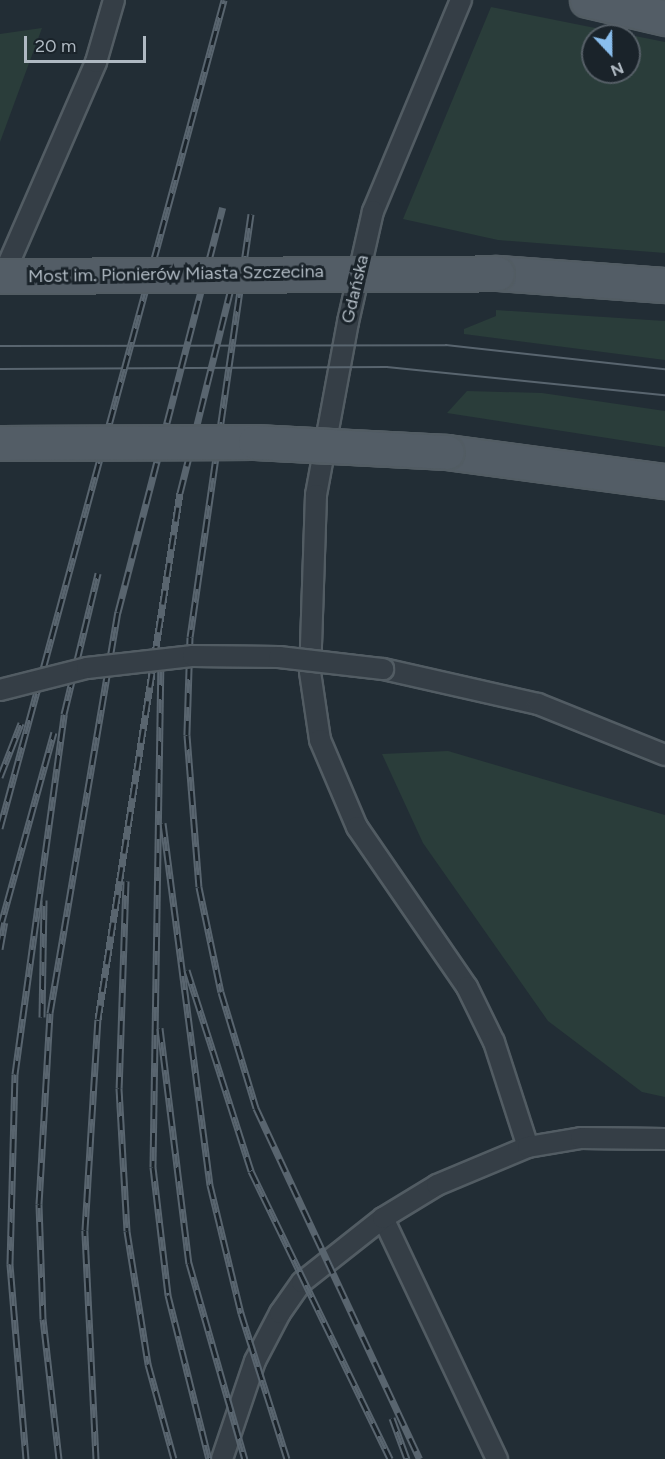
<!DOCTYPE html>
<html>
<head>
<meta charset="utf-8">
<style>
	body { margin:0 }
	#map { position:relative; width:665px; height:1459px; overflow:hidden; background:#222d35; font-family:Figtree,sans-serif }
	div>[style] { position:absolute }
	.green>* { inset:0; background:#2a3d3a }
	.roads { filter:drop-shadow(2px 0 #525c63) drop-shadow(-2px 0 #525c63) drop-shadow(0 2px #525c63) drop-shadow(0 -2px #525c63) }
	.service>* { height:20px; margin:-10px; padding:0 10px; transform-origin:10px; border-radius:10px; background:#353e46 }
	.primary>* { height:33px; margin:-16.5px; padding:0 16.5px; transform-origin:16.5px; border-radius:16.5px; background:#535d66 }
	.tram>* { height:1.5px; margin:-0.75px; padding:0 0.75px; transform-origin:0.75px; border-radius:0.75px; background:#59656f }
	.rail>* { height:7px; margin-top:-3.5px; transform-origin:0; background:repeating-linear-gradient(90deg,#1a232a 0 14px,#59656f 0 28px); box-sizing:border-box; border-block:2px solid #59656f }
	.bridges { filter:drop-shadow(2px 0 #525c63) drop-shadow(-2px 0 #525c63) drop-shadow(0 2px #525c63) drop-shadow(0 -2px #525c63) }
	.service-bridge>* { height:20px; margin:-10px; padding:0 10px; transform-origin:10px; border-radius:10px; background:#353e46 }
	.primary-bridge>* { height:33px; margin:-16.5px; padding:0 16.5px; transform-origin:16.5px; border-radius:16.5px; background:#535d66 }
	span { translate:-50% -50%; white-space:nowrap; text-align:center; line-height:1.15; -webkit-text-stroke:6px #1a232a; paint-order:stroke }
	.street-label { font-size:18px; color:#afb9c2 }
	.north { position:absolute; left:581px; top:24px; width:60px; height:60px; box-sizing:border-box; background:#1a232a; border:2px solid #565f67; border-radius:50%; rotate:158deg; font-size:16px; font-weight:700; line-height:24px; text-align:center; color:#afb9c2 }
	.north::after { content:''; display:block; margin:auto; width:21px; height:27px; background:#89beee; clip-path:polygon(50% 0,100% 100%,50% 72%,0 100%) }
	.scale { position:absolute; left:24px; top:36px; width:122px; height:27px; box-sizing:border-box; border:3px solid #afb9c2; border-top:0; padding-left:8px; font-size:18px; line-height:21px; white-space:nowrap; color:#afb9c2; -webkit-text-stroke:4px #1a232a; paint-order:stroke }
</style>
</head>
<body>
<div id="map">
	<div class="green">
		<i style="clip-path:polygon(evenodd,491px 7px,665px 42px,665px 253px,498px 240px,403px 219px,491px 7px,593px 36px,629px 36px,629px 72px,593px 72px,593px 36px)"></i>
		<i style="clip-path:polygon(42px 28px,0 142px,0 34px)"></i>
		<i style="clip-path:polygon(496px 310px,665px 321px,665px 360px,464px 334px,464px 329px,496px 316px)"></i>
		<i style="clip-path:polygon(467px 391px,542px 393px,665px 411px,665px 447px,447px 413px)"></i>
		<i style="clip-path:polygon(448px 751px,665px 815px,665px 1097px,642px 1092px,548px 1021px,423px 843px,382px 754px)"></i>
	</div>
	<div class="roads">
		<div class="service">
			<i style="left:461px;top:0;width:229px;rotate:112.6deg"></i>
			<i style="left:373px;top:211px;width:114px;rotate:102.7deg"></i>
			<i style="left:348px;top:322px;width:176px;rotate:100.5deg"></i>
			<i style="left:316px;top:495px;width:177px;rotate:91.9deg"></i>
			<i style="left:310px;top:672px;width:69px;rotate:81.6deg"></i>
			<i style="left:320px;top:740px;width:95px;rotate:67deg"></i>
			<i style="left:357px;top:827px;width:194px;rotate:55.5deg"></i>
			<i style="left:467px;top:987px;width:61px;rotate:63.9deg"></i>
			<i style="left:494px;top:1042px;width:110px;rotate:72.1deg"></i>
			<i style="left:0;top:283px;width:241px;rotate:-66.5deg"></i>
			<i style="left:96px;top:62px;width:65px;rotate:-73.8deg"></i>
			<i style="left:383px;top:669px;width:159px;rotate:12.7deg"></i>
			<i style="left:538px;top:704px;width:137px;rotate:21.9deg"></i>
			<i style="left:383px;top:1218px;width:267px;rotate:64.7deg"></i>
			<i style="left:222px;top:1459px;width:103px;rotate:-71.4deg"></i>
			<i style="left:255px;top:1361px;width:54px;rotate:-62.5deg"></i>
			<i style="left:280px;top:1313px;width:38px;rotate:-55deg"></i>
			<i style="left:302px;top:1282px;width:103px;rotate:-38.3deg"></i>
			<i style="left:383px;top:1218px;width:63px;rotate:-31.4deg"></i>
			<i style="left:437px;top:1185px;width:99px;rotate:-22.7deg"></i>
			<i style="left:528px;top:1147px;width:54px;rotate:-9.6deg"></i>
			<i style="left:581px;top:1138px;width:84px;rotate:0.7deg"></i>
		</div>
		<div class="primary">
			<i style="left:587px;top:0;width:80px;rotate:13deg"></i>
			<i style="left:497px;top:273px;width:168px;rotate:4.1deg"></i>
			<i style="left:447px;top:452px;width:220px;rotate:7.6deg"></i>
		</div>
	</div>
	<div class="tram">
		<i style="left:0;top:346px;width:446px;rotate:-0.1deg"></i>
		<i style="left:446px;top:345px;width:220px;rotate:6.3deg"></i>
		<i style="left:0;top:369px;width:387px;rotate:-0.3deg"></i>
		<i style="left:387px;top:367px;width:279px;rotate:5.8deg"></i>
	</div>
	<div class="rail">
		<i style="left:251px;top:214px;width:427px;rotate:98.2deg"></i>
		<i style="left:190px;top:637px;width:98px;rotate:91.8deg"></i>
		<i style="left:187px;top:735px;width:152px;rotate:85.5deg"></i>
		<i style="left:199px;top:887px;width:107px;rotate:78.2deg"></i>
		<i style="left:221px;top:992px;width:121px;rotate:73.2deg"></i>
		<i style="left:256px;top:1108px;width:387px;rotate:65deg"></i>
		<i style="left:161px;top:657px;width:510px;rotate:90.9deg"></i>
		<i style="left:153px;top:1167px;width:129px;rotate:83.3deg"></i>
		<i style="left:168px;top:1295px;width:169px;rotate:76deg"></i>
		<i style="left:0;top:777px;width:58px;rotate:-68.7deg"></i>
		<i style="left:163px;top:823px;width:365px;rotate:82.6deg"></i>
		<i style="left:210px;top:1185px;width:132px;rotate:76.4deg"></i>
		<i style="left:241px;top:1313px;width:153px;rotate:72.5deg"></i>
		<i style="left:0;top:828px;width:858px;rotate:-74.86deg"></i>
		<i style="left:126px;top:881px;width:207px;rotate:91.9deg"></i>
		<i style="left:119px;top:1088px;width:143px;rotate:86.8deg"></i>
		<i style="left:127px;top:1231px;width:135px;rotate:81deg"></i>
		<i style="left:148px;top:1364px;width:98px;rotate:74.7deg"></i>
		<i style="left:0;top:928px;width:203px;rotate:-74.6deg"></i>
		<i style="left:0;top:949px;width:27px;rotate:-80deg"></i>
		<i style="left:187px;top:970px;width:211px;rotate:72.3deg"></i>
		<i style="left:251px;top:1171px;width:320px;rotate:64.2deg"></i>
		<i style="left:42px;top:1017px;width:117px;rotate:-89deg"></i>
		<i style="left:160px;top:1028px;width:237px;rotate:83deg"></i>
		<i style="left:189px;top:1263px;width:204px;rotate:74.1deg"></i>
		<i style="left:392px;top:1418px;width:44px;rotate:69.9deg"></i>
		<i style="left:26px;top:1459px;width:196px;rotate:-94.7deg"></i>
		<i style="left:10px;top:1264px;width:190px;rotate:-88.5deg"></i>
		<i style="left:15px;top:1074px;width:363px;rotate:-82.2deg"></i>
		<i style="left:64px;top:714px;width:145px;rotate:-76.4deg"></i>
		<i style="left:59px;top:1459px;width:141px;rotate:-96.5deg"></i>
		<i style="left:43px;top:1319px;width:115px;rotate:-92deg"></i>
		<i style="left:39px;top:1204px;width:191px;rotate:-86.7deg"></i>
		<i style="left:50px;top:1013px;width:407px;rotate:-80.4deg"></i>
		<i style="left:118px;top:612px;width:418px;rotate:-75.5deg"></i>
		<i style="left:96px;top:1459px;width:229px;rotate:-92.8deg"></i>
		<i style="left:85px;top:1230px;width:211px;rotate:-86.5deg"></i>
		<i style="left:98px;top:1019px;width:532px;rotate:-81.14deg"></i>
		<i style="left:180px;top:493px;width:228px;rotate:-76deg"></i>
	</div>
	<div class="bridges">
		<div class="service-bridge">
			<i style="left:0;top:690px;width:90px;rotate:-14.2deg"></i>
			<i style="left:87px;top:668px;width:107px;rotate:-6.5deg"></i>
			<i style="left:193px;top:656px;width:86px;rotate:0.7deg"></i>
			<i style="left:279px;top:657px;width:105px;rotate:6.6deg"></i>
		</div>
		<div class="primary-bridge">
			<i style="left:0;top:276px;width:497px;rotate:-0.3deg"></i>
			<i style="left:0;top:443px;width:255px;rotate:-0.2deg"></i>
			<i style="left:255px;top:442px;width:192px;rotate:3deg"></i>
		</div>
	</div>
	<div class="street-label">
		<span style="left:176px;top:274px;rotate:-1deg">Most im. Pionierów Miasta Szczecina</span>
		<span style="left:355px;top:289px;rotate:-77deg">Gdańska</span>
	</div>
	<div class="north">N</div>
	<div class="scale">20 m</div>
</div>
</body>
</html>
